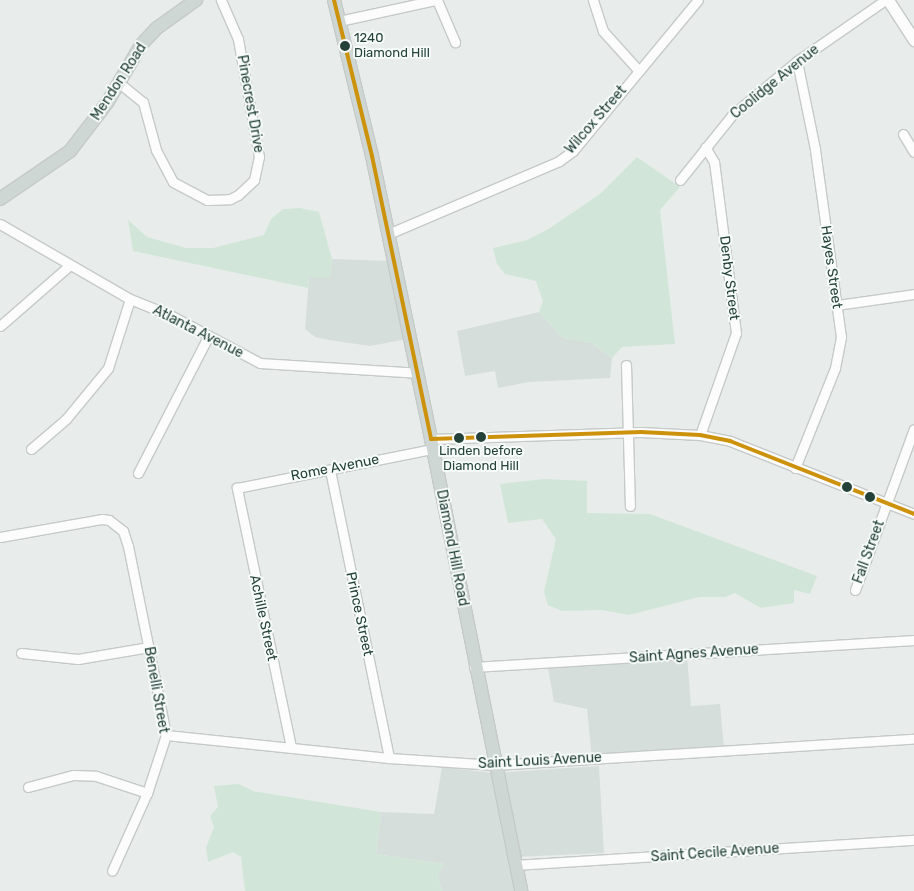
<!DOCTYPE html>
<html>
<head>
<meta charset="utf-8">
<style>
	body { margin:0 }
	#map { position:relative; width:914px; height:891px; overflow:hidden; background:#e8edeb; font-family:Rubik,sans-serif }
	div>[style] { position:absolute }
	.built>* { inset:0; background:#d6dedb }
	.green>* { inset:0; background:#d1e6d8 }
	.roads { filter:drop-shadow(1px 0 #c5cac8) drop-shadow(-1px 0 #c5cac8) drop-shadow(0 1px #c5cac8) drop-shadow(0 -1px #c5cac8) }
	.street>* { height:9px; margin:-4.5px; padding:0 4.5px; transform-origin:4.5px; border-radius:4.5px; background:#fcfcfc }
	.secondary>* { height:11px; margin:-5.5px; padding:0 5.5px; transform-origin:5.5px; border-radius:5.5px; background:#fcfcfc }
	.primary>* { height:12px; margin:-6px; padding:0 6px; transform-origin:6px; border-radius:6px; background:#cfd7d5 }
	.bus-1>* { height:4px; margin:-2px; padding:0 2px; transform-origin:2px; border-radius:2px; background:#cd920c }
	.dots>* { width:14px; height:14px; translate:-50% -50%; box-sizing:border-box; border:2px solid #f7fbf9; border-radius:50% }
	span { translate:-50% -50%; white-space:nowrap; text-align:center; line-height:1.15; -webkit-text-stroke:4px #f7fbf9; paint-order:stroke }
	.bus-label { font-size:13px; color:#24423a }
	.left { translate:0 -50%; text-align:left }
	.street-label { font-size:14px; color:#24423a }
</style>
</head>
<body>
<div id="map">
	<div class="built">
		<i style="clip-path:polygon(332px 259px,392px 261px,408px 339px,370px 346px,329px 340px,315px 337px,305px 329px,309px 277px,330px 277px)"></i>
		<i style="clip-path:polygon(539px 312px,563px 338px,592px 343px,612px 358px,610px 378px,529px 382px,498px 388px,495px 371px,465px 376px,457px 331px)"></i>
		<i style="clip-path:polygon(687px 655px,691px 706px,720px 704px,724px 749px,592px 760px,587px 709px,554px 702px,547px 663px)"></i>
		<i style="clip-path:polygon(599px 766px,604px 853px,516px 857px,523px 891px,442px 891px,438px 874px,444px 864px,376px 854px,381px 812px,434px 814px,442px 767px,493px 773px)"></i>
	</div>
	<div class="green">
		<i style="clip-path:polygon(637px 157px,680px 187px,660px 210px,675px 344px,622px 347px,612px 358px,592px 343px,563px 338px,539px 312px,543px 302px,536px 281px,505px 274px,497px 264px,493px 248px,527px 240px,550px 228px,600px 194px)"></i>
		<i style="clip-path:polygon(300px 208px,319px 212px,332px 259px,330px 278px,309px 277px,308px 288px,133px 251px,128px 220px,147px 237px,186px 248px,213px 248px,264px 235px,271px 219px,283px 209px)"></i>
		<i style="clip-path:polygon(545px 479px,587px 481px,587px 513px,650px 514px,817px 576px,810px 594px,794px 590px,794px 603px,761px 608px,735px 593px,725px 597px,699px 597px,629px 615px,602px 610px,562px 611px,548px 605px,544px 592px,556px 539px,542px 519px,508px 523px,500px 484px)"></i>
		<i style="clip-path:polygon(239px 784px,253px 791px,381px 812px,376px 854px,444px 864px,438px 874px,442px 891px,245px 891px,241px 857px,233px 852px,208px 862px,206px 848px,214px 827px,210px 816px,218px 807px,214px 786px)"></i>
	</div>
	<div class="roads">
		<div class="street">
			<i style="left:437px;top:0;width:46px;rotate:66.8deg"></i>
			<i style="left:339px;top:21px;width:98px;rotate:-12.3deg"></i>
			<i style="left:639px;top:71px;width:92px;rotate:-50.3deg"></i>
			<i style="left:118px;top:82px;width:32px;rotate:39deg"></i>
			<i style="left:143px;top:102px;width:50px;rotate:74.8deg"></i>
			<i style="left:156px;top:150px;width:36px;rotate:62deg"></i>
			<i style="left:173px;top:182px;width:38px;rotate:28deg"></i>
			<i style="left:207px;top:200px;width:23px;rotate:-2deg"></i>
			<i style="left:230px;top:199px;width:9px;rotate:-27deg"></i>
			<i style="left:238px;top:195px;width:22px;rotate:-43deg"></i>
			<i style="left:254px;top:180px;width:24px;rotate:-78deg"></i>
			<i style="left:259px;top:157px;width:120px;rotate:-100.1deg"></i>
			<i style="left:238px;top:39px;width:43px;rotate:-113.6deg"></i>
			<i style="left:903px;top:134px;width:21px;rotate:59deg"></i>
			<i style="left:680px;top:180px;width:83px;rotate:-51.3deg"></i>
			<i style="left:732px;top:115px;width:85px;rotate:-39.7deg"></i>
			<i style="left:797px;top:61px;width:107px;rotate:-34.7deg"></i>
			<i style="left:0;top:224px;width:150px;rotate:30deg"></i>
			<i style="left:130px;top:299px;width:43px;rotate:21.8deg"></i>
			<i style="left:170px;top:315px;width:102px;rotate:28.1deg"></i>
			<i style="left:260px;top:363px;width:157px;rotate:3.6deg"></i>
			<i style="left:388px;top:234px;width:186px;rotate:-23.1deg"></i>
			<i style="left:559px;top:161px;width:17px;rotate:-36deg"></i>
			<i style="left:573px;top:151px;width:104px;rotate:-50.5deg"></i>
			<i style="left:639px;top:71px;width:54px;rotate:-132deg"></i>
			<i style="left:603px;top:31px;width:33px;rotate:-108deg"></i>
			<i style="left:837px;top:305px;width:78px;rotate:-8.1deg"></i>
			<i style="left:0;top:326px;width:93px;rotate:-41.1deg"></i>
			<i style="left:626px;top:365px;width:141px;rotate:88.4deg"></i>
			<i style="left:700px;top:435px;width:108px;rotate:-70.6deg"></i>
			<i style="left:736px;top:333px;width:172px;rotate:-97.3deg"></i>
			<i style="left:714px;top:162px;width:17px;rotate:-121deg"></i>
			<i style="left:431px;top:439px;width:210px;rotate:-1.9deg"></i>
			<i style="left:641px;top:432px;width:59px;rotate:2.9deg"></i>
			<i style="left:700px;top:435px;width:31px;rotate:11deg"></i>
			<i style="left:730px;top:441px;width:198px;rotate:21.6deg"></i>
			<i style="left:31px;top:449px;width:46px;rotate:-40.6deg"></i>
			<i style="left:66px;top:419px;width:66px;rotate:-50.5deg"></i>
			<i style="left:108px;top:368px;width:72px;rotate:-72.3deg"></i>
			<i style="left:795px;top:468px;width:108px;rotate:-68.2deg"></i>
			<i style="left:835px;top:368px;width:32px;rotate:-79deg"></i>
			<i style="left:841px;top:337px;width:190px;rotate:-97.9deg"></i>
			<i style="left:815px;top:149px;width:90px;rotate:-101.6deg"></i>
			<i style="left:330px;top:470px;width:294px;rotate:78.4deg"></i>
			<i style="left:138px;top:473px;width:153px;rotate:-62.8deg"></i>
			<i style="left:0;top:537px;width:104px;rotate:-10deg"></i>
			<i style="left:102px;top:519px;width:7px;rotate:8deg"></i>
			<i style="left:109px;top:520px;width:18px;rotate:38deg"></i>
			<i style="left:123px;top:531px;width:16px;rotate:72deg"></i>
			<i style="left:128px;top:546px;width:193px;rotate:78.6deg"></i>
			<i style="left:166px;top:735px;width:61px;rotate:108.1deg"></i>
			<i style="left:147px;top:793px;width:85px;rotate:114.2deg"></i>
			<i style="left:855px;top:590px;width:171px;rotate:-69.9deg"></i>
			<i style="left:21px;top:653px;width:57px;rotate:6deg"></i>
			<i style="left:78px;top:659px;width:72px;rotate:-9.6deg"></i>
			<i style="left:474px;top:667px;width:441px;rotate:-3.5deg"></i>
			<i style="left:166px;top:735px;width:224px;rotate:5.9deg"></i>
			<i style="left:389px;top:758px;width:106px;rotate:3.8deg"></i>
			<i style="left:495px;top:765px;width:420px;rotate:-3.6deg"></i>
			<i style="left:291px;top:747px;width:265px;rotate:-101.8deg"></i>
			<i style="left:237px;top:488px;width:200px;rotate:-11.3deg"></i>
			<i style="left:28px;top:787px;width:47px;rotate:-14.9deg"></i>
			<i style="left:73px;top:775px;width:23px;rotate:2deg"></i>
			<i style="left:96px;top:776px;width:54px;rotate:18.4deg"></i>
			<i style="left:515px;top:865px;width:400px;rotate:-3.6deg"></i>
		</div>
		<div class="secondary">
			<i style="left:888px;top:0;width:48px;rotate:57deg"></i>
		</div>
		<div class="primary">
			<i style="left:334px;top:0;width:161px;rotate:76.3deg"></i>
			<i style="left:372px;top:156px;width:289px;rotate:78.2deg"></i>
			<i style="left:431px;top:439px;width:461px;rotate:78.7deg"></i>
			<i style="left:0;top:199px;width:85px;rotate:-34.4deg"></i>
			<i style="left:70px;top:151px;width:61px;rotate:-52.4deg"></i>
			<i style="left:107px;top:103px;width:67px;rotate:-59.6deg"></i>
			<i style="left:141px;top:45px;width:23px;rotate:-47deg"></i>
			<i style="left:157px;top:28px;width:48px;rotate:-35.7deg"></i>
		</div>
	</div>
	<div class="bus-1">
		<i style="left:334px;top:0;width:161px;rotate:76.3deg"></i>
		<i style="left:372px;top:156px;width:289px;rotate:78.2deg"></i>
		<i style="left:431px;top:439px;width:210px;rotate:-1.9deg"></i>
		<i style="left:641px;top:432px;width:59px;rotate:2.9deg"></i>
		<i style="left:700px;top:435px;width:31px;rotate:11deg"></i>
		<i style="left:730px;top:441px;width:198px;rotate:21.6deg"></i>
	</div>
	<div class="dots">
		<i style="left:345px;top:46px;background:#24423a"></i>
		<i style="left:481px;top:437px;background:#24423a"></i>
		<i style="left:459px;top:438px;background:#24423a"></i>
		<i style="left:847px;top:487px;background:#24423a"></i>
		<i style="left:870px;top:497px;background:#24423a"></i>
	</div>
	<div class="bus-label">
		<span class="left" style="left:354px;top:46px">1240<br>Diamond Hill</span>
		<span style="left:481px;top:459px">Linden before<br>Diamond Hill</span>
	</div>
	<div class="street-label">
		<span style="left:119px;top:82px;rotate:-57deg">Mendon Road</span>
		<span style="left:775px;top:82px;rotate:-39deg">Coolidge Avenue</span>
		<span style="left:250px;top:104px;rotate:80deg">Pinecrest Drive</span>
		<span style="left:596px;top:120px;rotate:-49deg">Wilcox Street</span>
		<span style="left:831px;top:267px;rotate:82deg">Hayes Street</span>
		<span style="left:729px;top:278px;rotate:83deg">Denby Street</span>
		<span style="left:198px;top:332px;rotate:27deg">Atlanta Avenue</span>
		<span style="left:335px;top:468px;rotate:-11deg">Rome Avenue</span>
		<span style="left:452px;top:548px;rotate:79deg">Diamond Hill Road</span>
		<span style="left:869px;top:552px;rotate:-70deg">Fall Street</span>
		<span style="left:359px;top:614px;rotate:78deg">Prince Street</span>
		<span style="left:263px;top:618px;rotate:78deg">Achille Street</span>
		<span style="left:694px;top:654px;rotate:-4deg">Saint Agnes Avenue</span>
		<span style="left:156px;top:690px;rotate:80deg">Benelli Street</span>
		<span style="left:540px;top:761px;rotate:-3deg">Saint Louis Avenue</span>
		<span style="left:715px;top:853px;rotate:-4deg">Saint Cecile Avenue</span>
	</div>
</div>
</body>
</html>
